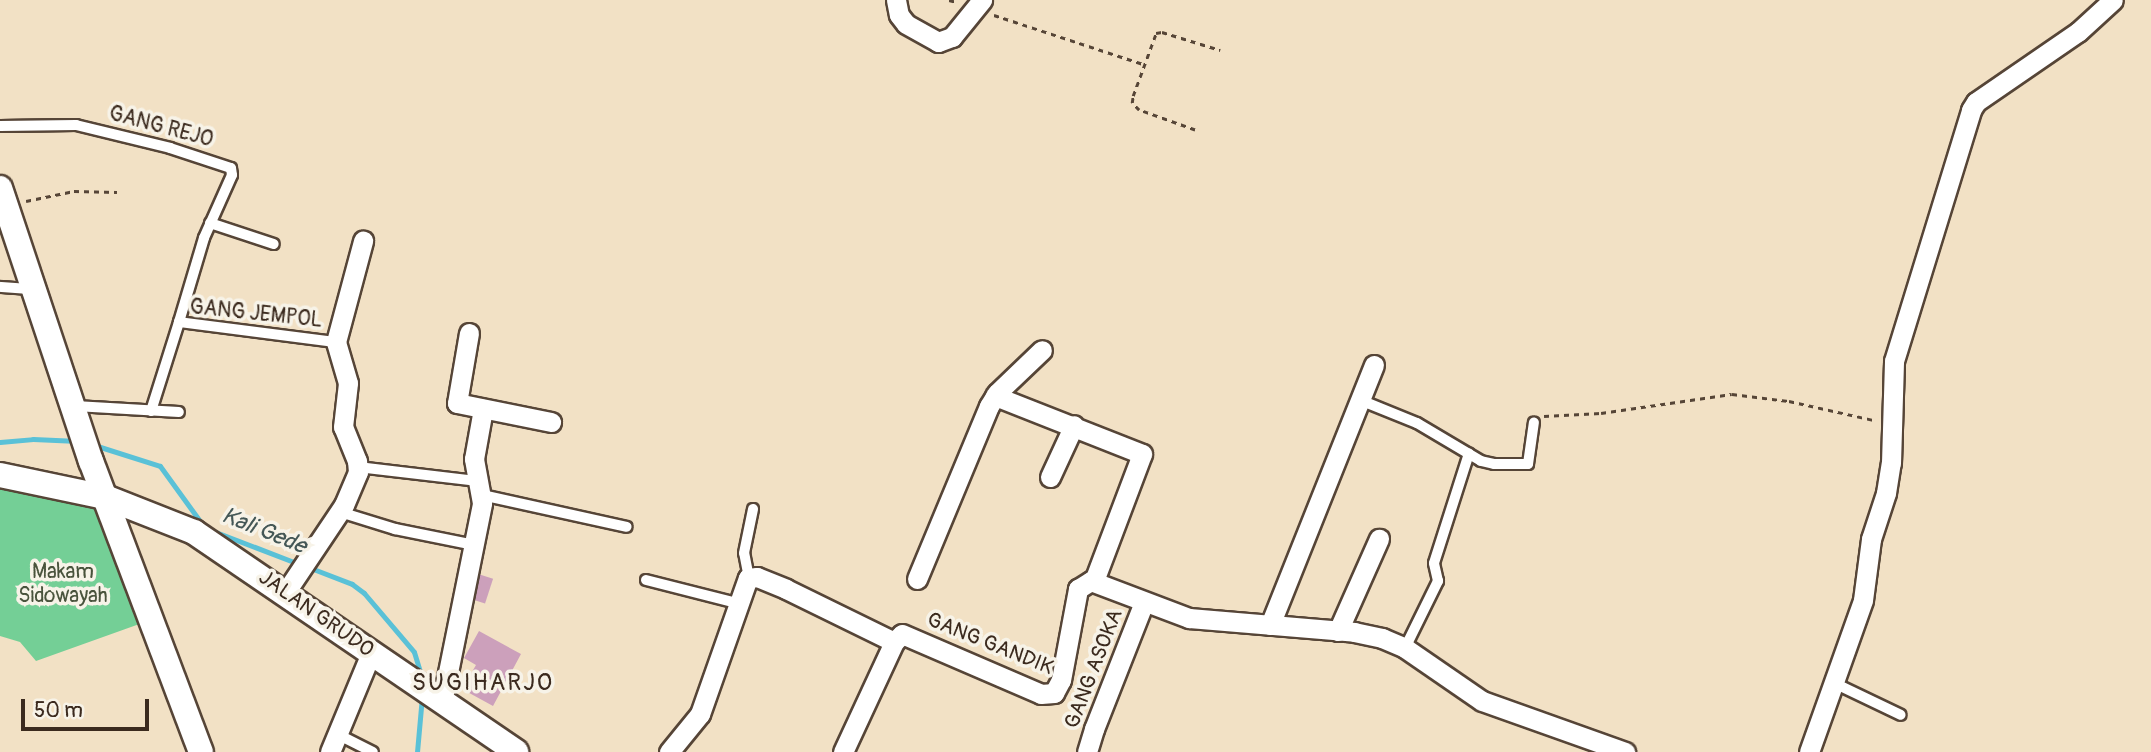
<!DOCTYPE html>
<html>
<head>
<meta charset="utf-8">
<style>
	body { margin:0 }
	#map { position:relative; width:2151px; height:752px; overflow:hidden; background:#f2e1c5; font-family:Pangolin,sans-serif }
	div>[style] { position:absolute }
	.green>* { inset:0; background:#74cf96 }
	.stream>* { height:5px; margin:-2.5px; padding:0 2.5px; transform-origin:2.5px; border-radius:2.5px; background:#5ac1d7 }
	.building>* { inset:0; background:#cca0bb; transform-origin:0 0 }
	.path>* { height:2.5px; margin-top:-1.25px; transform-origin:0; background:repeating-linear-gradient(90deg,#564537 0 5px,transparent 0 10px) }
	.roads { filter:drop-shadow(2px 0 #564537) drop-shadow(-2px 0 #564537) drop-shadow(0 2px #564537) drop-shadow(0 -2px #564537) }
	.service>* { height:10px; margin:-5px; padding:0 5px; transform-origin:5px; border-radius:5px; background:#fff }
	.minor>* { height:19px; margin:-9.5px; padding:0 9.5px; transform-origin:9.5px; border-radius:9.5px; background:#fff }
	.tertiary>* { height:24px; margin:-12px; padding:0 12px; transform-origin:12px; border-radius:12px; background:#fff }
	span { translate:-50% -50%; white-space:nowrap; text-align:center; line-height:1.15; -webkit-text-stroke:7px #f7f3e8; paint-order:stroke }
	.street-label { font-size:21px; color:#3b2a1e }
	.park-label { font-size:21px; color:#49533c }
	.water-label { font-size:23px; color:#445756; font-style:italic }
	.quarter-label { font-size:24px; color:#3b2a1e; letter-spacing:2px }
	.scale { position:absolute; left:21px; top:699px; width:128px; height:32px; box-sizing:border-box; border:4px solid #3b2a1e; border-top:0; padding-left:9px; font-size:21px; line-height:24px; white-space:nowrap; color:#3b2a1e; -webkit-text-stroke:5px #f7f3e8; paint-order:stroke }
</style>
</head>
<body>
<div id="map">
	<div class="green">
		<i style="clip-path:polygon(0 483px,96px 507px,145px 622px,36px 661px,20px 642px,0 636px)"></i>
	</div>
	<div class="stream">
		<i style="left:0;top:442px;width:33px;rotate:-5deg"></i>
		<i style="left:33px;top:439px;width:45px;rotate:2.5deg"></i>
		<i style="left:94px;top:445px;width:69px;rotate:17.7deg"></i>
		<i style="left:160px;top:466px;width:72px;rotate:54.1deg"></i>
		<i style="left:213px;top:531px;width:92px;rotate:21deg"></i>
		<i style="left:308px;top:567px;width:47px;rotate:21.1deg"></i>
		<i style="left:352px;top:584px;width:15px;rotate:37deg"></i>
		<i style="left:364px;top:593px;width:77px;rotate:49.7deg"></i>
		<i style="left:414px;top:652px;width:28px;rotate:73deg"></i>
		<i style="left:417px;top:752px;width:56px;rotate:-84.9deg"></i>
	</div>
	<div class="building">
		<i style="left:475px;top:573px;width:19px;height:26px;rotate:18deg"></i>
		<i style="clip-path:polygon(479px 631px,521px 654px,493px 706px,462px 689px,476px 665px,464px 658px)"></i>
	</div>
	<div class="path">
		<i style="left:949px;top:0;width:8px;rotate:14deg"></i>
		<i style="left:994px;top:15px;width:157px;rotate:18.2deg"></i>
		<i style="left:1195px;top:130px;width:59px;rotate:-160.3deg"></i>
		<i style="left:1139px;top:110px;width:10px;rotate:-135deg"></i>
		<i style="left:1132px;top:103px;width:7px;rotate:-82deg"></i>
		<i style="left:1133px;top:96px;width:67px;rotate:-69.9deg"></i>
		<i style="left:1156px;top:33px;width:6px;rotate:-9deg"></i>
		<i style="left:1162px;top:32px;width:61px;rotate:17.2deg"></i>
		<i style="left:26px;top:201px;width:49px;rotate:-11.8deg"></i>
		<i style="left:74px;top:191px;width:43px;rotate:1.3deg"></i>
		<i style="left:1544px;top:416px;width:57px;rotate:-3deg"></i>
		<i style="left:1601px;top:413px;width:132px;rotate:-8.3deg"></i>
		<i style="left:1732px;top:394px;width:57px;rotate:7deg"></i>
		<i style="left:1789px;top:401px;width:86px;rotate:12.7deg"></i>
	</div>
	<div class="roads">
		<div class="service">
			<i style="left:0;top:126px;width:76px;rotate:-0.8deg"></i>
			<i style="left:76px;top:125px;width:97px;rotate:13.7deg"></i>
			<i style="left:170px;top:148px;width:64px;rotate:18.2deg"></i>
			<i style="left:231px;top:168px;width:7px;rotate:82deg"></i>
			<i style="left:232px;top:175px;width:69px;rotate:114deg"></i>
			<i style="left:204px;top:238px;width:88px;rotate:106.6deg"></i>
			<i style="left:210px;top:223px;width:67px;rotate:18.2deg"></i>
			<i style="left:0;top:287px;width:31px;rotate:4deg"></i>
			<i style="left:1360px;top:400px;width:61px;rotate:22deg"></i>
			<i style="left:1417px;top:423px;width:74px;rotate:30.7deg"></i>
			<i style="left:1481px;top:461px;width:13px;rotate:13deg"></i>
			<i style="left:1494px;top:464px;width:34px"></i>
			<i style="left:1528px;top:464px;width:42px;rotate:-81.9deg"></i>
			<i style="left:75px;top:406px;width:104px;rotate:3.3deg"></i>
			<i style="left:151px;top:411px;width:93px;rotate:-72.5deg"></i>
			<i style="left:179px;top:322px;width:158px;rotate:7.3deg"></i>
			<i style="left:358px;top:467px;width:121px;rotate:6.7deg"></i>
			<i style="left:482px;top:495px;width:148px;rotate:12.4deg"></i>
			<i style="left:340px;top:512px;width:58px;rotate:17.2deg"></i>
			<i style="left:395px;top:529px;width:81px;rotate:11.4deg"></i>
			<i style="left:749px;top:578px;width:25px;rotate:-101deg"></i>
			<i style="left:744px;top:553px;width:45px;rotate:-78.4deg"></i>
			<i style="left:646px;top:580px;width:94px;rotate:14.2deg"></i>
			<i style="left:1405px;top:648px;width:75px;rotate:-63.8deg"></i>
			<i style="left:1438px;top:581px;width:18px;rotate:-103deg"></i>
			<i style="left:1434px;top:563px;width:115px;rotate:-72.3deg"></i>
			<i style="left:1832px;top:682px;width:76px;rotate:25.6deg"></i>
			<i style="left:337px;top:734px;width:40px;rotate:26.6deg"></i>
		</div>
		<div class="minor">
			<i style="left:896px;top:0;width:15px;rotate:79deg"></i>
			<i style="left:899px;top:15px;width:11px;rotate:52deg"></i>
			<i style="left:906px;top:24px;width:37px;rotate:29deg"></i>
			<i style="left:938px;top:42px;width:15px;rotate:-20deg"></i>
			<i style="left:952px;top:37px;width:48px;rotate:-51deg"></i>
			<i style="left:469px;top:333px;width:71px;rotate:99.7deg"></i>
			<i style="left:457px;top:403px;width:96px;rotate:11.4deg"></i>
			<i style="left:995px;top:396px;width:158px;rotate:21.5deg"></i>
			<i style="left:1142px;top:454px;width:136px;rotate:110.7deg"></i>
			<i style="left:1050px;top:477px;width:57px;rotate:-65.2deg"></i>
			<i style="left:917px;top:579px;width:187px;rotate:-67.4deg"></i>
			<i style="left:989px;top:406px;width:15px;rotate:-58deg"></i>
			<i style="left:997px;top:393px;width:62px;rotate:-43.7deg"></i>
			<i style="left:285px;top:593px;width:106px;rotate:-56.2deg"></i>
			<i style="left:344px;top:505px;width:36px;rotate:-67deg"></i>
			<i style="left:358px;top:472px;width:11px;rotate:-95deg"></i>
			<i style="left:357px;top:461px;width:37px;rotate:-112deg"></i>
			<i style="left:343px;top:427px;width:44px;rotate:-83.5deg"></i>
			<i style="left:348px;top:383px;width:43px;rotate:-106.3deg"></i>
			<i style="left:336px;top:342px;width:105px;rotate:-75deg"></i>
			<i style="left:1270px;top:625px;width:280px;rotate:-68.2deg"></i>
			<i style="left:1338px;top:631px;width:101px;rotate:-66deg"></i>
			<i style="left:442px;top:702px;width:203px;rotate:-78.6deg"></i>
			<i style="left:482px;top:503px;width:45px;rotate:-100.3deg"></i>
			<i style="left:474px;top:459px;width:51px;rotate:-79.8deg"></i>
			<i style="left:330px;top:752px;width:107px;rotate:-67.5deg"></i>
			<i style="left:669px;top:752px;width:49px;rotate:-50.8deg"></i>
			<i style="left:700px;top:714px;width:144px;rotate:-70.6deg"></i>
			<i style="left:748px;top:578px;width:9px;rotate:-6deg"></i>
			<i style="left:757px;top:577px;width:31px;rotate:22deg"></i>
			<i style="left:786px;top:589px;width:120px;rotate:26.1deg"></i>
			<i style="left:843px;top:752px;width:121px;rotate:-65.1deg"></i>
			<i style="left:894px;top:642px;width:11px;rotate:-45deg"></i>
			<i style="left:902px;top:634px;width:151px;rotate:23.3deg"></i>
			<i style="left:1041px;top:694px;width:13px;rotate:-4deg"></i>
			<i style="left:1054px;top:693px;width:15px;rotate:-62deg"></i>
			<i style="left:1061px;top:680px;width:93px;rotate:-79.4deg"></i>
			<i style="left:1078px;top:589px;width:15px;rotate:-32deg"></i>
			<i style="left:1091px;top:581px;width:105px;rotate:20.7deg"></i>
			<i style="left:1189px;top:618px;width:166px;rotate:4.8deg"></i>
			<i style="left:1354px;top:632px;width:29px;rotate:12deg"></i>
			<i style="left:1382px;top:638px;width:25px;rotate:23deg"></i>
			<i style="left:1405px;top:648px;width:93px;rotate:34.5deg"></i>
			<i style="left:1482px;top:701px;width:152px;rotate:19.6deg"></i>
			<i style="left:1087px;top:752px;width:24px;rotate:-73deg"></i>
			<i style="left:1094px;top:729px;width:136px;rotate:-68.5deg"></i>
			<i style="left:1809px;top:752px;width:161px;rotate:-70.4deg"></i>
			<i style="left:1863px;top:600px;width:62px;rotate:-82.5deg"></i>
			<i style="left:1871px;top:539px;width:48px;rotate:-71.9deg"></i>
			<i style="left:1886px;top:493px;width:30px;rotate:-81deg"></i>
			<i style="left:1891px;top:463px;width:102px;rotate:-88.3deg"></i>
			<i style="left:1894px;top:361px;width:263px;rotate:-72.9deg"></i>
			<i style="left:1971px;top:110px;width:9px;rotate:-58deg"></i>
			<i style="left:1976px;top:102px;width:124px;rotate:-34.5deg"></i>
			<i style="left:2078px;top:32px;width:47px;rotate:-42.4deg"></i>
		</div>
		<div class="tertiary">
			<i style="left:0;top:188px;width:288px;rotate:71.6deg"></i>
			<i style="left:91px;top:461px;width:311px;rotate:69.3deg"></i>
			<i style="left:0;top:475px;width:107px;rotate:11.8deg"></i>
			<i style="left:105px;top:497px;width:96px;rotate:21.5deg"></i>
			<i style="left:194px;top:532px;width:390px;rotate:34.3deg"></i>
		</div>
	</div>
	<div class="street-label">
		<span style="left:161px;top:127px;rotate:15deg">GANG REJO</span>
		<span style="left:256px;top:314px;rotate:6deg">GANG JEMPOL</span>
		<span style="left:316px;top:614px;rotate:35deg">JALAN GRUDO</span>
		<span style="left:990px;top:644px;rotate:22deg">GANG GANDIK</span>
		<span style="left:1094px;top:669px;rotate:-69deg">GANG ASOKA</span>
	</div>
	<div class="park-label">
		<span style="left:63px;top:584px">Makam<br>Sidowayah</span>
	</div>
	<div class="water-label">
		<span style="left:264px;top:531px;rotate:22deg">Kali Gede</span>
	</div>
	<div class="quarter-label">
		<span style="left:483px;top:683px">SUGIHARJO</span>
	</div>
	<div class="scale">50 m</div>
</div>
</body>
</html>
